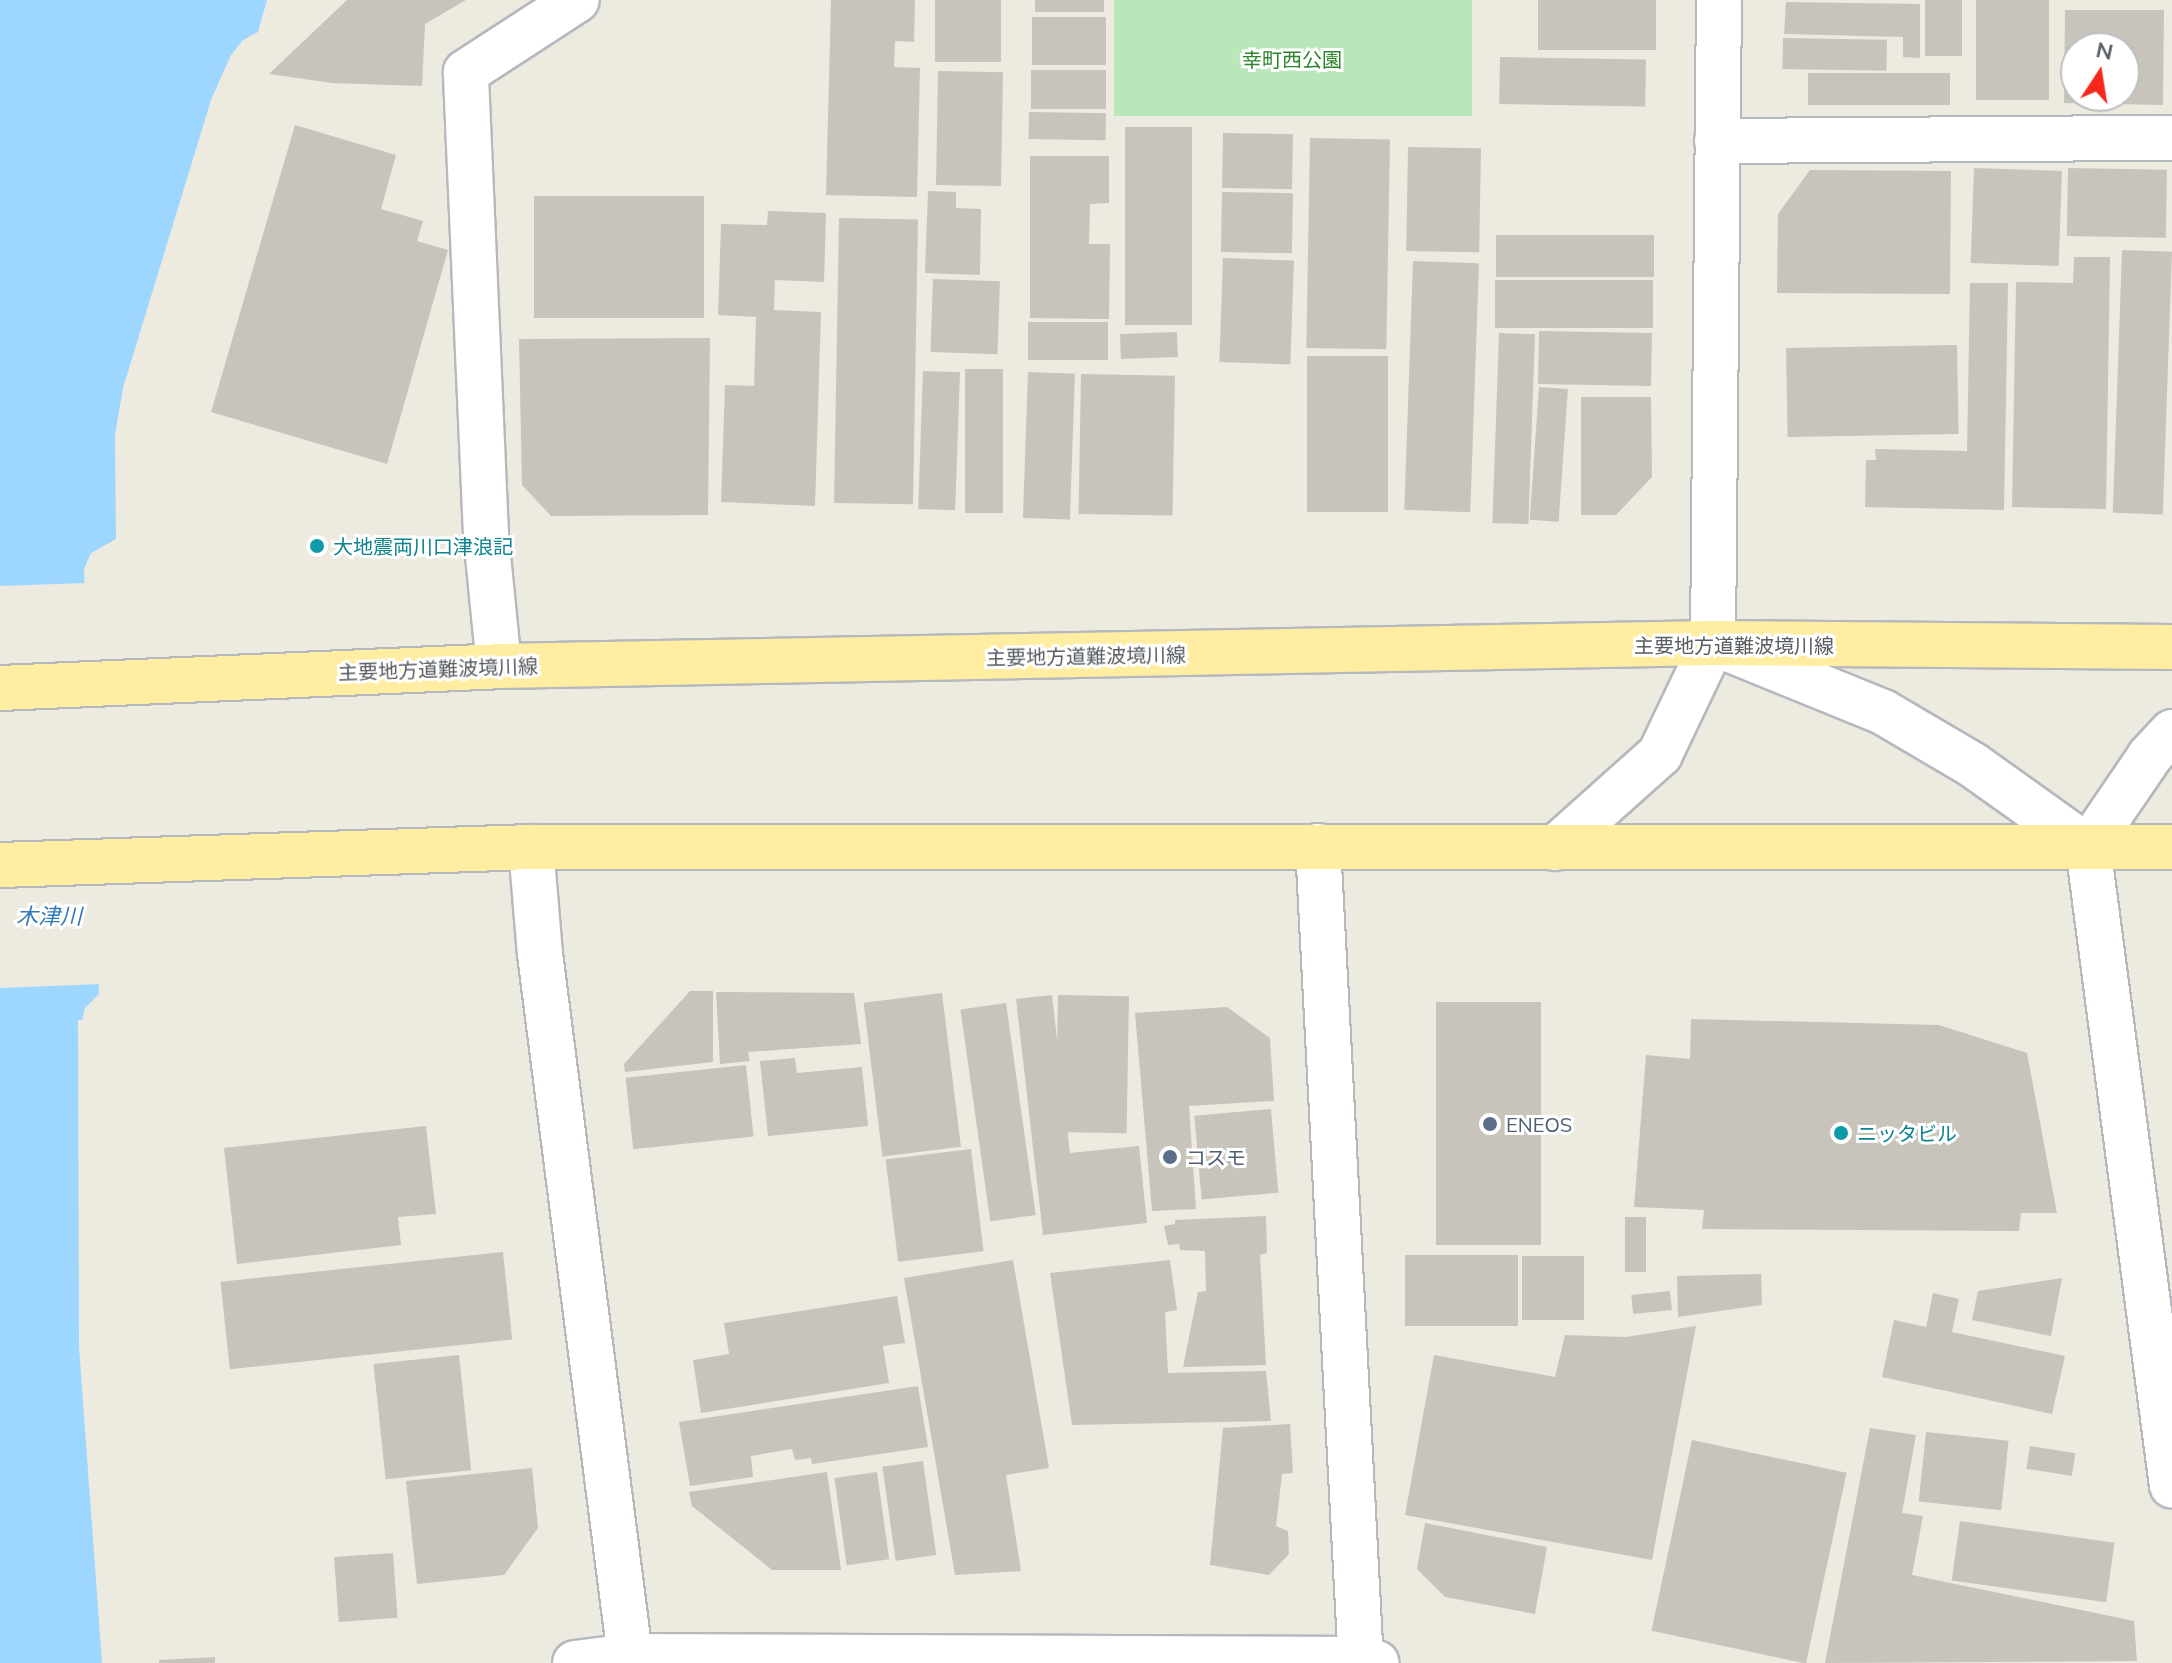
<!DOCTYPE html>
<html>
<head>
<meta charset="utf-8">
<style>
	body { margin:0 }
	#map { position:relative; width:2172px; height:1663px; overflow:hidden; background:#edeadf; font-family:Mulish,"Noto Sans JP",sans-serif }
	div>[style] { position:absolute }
	.green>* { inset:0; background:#bae7b9; transform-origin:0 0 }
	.water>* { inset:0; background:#9dd7ff }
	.pier>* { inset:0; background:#edeadf }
	.building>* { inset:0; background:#c8c4bc; transform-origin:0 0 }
	.roads { filter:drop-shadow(2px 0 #b5b9be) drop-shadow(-2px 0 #b5b9be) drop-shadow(0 2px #b5b9be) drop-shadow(0 -2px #b5b9be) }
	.minor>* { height:44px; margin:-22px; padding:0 22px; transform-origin:22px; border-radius:22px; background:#fff }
	.tertiary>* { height:44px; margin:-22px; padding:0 22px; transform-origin:22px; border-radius:22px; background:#fff }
	.primary>* { height:44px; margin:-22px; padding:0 22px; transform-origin:22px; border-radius:22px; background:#ffeda2 }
	.dots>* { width:22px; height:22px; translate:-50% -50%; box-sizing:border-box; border:4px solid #fff; border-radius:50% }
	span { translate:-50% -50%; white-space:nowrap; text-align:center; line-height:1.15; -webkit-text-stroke:6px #fff; paint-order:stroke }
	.park-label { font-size:20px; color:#2e852e }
	.culture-label { font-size:20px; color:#0d838f }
	.left { translate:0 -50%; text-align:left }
	.street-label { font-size:20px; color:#585d62 }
	.service-label { font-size:20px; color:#4e5e75 }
	.water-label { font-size:22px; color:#3378b8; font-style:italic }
	.north { position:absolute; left:2060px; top:32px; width:80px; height:80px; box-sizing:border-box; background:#fff; border:2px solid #bcbec0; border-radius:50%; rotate:12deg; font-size:22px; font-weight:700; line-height:32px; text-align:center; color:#585d62 }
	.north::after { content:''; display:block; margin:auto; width:28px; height:36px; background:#f7271c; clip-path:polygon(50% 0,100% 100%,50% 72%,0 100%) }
</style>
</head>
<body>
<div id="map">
	<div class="green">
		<i style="left:1114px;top:0;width:358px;height:116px"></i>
	</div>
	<div class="water">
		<i style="clip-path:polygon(0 0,267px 0,258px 32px,243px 40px,231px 55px,211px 100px,123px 388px,115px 435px,116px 539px,91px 553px,84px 569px,99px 994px,85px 1008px,82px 1020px,78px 1020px,79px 1347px,102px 1663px,0 1663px)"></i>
	</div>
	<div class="pier">
		<i style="clip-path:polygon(86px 583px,101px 984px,0 988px,0 586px)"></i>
	</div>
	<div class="building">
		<i style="clip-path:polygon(347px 0,466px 0,425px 24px,422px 86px,332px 83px,269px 74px)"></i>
		<i style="clip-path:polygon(831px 0,915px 0,914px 42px,895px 41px,894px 67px,920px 68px,917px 197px,826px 195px)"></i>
		<i style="left:935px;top:0;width:66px;height:62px"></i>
		<i style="left:1035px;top:0;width:69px;height:12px"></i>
		<i style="left:1538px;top:0;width:118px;height:50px"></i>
		<i style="left:1925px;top:0;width:37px;height:56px"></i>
		<i style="left:1976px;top:0;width:73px;height:100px"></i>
		<i style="clip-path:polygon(1786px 2px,1920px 4px,1920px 58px,1903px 57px,1903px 37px,1784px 34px)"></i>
		<i style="clip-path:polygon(evenodd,2065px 10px,2164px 10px,2163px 105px,2064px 103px,2065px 10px,2076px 48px,2124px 48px,2124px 96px,2076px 96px,2076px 48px)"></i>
		<i style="left:1106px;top:17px;width:48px;height:74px;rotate:90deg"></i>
		<i style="left:1783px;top:38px;width:104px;height:31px;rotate:1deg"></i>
		<i style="left:1500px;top:57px;width:146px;height:47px;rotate:1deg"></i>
		<i style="left:1031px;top:70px;width:75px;height:39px"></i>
		<i style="left:938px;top:71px;width:65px;height:114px;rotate:1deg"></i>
		<i style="left:1808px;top:73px;width:142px;height:32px"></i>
		<i style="left:1029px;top:112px;width:77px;height:27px;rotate:1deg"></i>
		<i style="clip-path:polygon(295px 125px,396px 155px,381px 209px,423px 221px,417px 241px,448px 250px,387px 464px,211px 412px)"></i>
		<i style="left:1125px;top:127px;width:67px;height:198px"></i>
		<i style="left:1223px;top:133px;width:70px;height:55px;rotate:1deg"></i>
		<i style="left:1310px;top:138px;width:80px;height:210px;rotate:1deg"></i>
		<i style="left:1408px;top:147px;width:73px;height:104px;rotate:1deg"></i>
		<i style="clip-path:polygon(1030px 156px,1109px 156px,1109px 203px,1090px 204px,1089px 244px,1110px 244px,1109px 319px,1030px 318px)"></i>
		<i style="left:1974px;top:168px;width:88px;height:95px;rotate:2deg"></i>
		<i style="left:2068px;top:168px;width:99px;height:68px;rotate:1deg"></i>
		<i style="clip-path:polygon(1810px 170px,1951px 171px,1950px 294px,1777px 293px,1778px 214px)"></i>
		<i style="clip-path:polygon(928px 191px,956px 192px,956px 208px,981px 209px,980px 275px,925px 273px)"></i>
		<i style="left:1222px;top:192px;width:71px;height:60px;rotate:1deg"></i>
		<i style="left:704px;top:196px;width:122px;height:170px;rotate:90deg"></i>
		<i style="clip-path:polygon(768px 211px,826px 213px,824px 282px,775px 280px,774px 310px,821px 312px,815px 506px,721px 502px,725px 385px,754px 386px,756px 317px,718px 315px,721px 224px,767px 225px)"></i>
		<i style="left:839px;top:218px;width:79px;height:285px;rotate:1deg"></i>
		<i style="left:1496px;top:235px;width:158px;height:42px"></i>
		<i style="left:2122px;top:250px;width:50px;height:263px;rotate:2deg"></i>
		<i style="clip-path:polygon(2074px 257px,2110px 257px,2106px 509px,2012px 507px,2016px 282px,2073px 283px)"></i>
		<i style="left:1223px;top:258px;width:71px;height:104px;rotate:2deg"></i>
		<i style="left:1413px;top:261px;width:66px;height:249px;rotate:2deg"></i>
		<i style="left:933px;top:279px;width:67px;height:73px;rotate:2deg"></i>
		<i style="left:1495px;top:280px;width:158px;height:48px"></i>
		<i style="clip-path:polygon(1970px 283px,2008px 283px,2004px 510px,1865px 507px,1866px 460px,1876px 460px,1875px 449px,1967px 451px)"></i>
		<i style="left:1028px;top:322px;width:80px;height:38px"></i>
		<i style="left:1539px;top:331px;width:113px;height:53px;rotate:1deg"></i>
		<i style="left:1177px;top:332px;width:25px;height:57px;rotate:88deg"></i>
		<i style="left:1499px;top:333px;width:36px;height:190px;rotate:2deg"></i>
		<i style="clip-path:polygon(710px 338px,708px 515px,551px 516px,522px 485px,519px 339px)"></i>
		<i style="left:1957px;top:345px;width:89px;height:171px;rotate:89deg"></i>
		<i style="left:1307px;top:356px;width:81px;height:156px"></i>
		<i style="left:965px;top:369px;width:38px;height:144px"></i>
		<i style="left:923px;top:371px;width:37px;height:138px;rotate:2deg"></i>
		<i style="left:1028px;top:372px;width:47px;height:146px;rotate:2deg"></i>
		<i style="left:1081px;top:374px;width:94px;height:140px;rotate:1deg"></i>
		<i style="left:1539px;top:387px;width:29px;height:133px;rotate:4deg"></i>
		<i style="clip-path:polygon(1581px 397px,1651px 397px,1652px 477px,1616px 515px,1581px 515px)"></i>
		<i style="clip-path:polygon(690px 991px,713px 991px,713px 1062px,625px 1072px,624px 1064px)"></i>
		<i style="clip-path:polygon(716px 992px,854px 993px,861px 1044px,748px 1052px,750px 1061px,720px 1064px)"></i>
		<i style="left:942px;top:993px;width:155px;height:79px;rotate:83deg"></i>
		<i style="clip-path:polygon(1052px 995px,1070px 1153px,1139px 1146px,1147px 1223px,1043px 1235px,1016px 999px)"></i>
		<i style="left:1058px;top:995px;width:71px;height:137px;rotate:1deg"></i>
		<i style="left:1541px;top:1002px;width:243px;height:105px;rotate:90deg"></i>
		<i style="left:1006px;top:1003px;width:214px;height:46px;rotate:82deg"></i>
		<i style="clip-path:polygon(1227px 1007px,1270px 1038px,1274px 1101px,1189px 1106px,1196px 1209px,1152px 1211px,1135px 1013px)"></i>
		<i style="clip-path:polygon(1691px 1019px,1939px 1025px,2027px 1053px,2057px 1213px,2021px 1213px,2019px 1231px,1702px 1229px,1704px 1210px,1634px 1207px,1646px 1055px,1690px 1059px)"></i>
		<i style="clip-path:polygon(795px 1058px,797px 1073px,862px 1067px,868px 1126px,768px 1136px,760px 1061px)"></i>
		<i style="left:746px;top:1065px;width:72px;height:121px;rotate:84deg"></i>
		<i style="left:1271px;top:1109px;width:84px;height:77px;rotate:85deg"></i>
		<i style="clip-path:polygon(426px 1126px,436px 1214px,398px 1217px,401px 1245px,237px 1264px,224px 1148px)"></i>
		<i style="left:971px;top:1149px;width:103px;height:86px;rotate:83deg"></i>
		<i style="clip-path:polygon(1266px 1216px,1267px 1253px,1260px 1255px,1266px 1365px,1183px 1367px,1198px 1292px,1206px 1291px,1205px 1251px,1180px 1250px,1179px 1244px,1168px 1245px,1164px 1226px,1175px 1224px,1175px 1220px)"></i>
		<i style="left:1625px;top:1217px;width:21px;height:55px"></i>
		<i style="left:503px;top:1252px;width:88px;height:284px;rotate:84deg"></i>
		<i style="left:1405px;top:1255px;width:113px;height:71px"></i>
		<i style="left:1522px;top:1256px;width:62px;height:64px"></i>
		<i style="clip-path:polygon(1013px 1260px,1049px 1468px,1006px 1475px,1021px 1571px,955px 1575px,904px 1278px)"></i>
		<i style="clip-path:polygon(1170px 1260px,1177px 1310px,1165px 1312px,1168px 1373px,1266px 1371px,1271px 1421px,1072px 1425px,1050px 1273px)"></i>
		<i style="clip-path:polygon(1761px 1274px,1762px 1305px,1678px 1317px,1677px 1276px)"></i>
		<i style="clip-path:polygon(2062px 1278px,2051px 1336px,1972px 1320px,1978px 1291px)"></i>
		<i style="left:1670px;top:1291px;width:19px;height:39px;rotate:84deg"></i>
		<i style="clip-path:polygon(1933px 1293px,1959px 1299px,1952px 1332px,2065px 1356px,2052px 1414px,1882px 1377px,1894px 1320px,1926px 1327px)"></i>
		<i style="clip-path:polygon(897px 1296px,905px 1343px,883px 1346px,889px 1383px,701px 1413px,693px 1360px,729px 1354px,724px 1323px)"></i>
		<i style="clip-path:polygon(1696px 1326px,1652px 1560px,1405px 1515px,1434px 1355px,1555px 1377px,1565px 1335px,1626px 1337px)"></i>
		<i style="left:459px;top:1355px;width:116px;height:86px;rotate:84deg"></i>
		<i style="clip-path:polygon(918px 1386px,928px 1447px,812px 1464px,811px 1458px,795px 1460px,792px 1449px,751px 1456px,753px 1477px,690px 1486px,679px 1422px)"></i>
		<i style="clip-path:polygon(1290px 1424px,1293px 1473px,1282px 1474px,1276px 1526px,1288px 1531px,1289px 1554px,1269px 1575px,1210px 1565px,1223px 1428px)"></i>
		<i style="clip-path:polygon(1870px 1428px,1916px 1435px,1902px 1513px,1923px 1516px,1912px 1575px,2134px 1621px,2137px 1661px,1825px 1663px)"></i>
		<i style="left:1926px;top:1432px;width:83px;height:70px;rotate:6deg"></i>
		<i style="left:1692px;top:1440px;width:158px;height:195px;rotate:12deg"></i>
		<i style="left:2030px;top:1446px;width:46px;height:23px;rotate:9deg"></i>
		<i style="left:923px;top:1461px;width:95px;height:41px;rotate:82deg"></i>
		<i style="clip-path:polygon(532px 1468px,538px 1528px,504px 1575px,417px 1584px,406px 1481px)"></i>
		<i style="clip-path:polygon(827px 1472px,841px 1570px,772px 1570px,692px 1506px,689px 1492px)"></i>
		<i style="left:877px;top:1472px;width:88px;height:43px;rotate:82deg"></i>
		<i style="left:1960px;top:1521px;width:156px;height:60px;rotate:8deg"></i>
		<i style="clip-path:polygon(1425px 1523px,1547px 1547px,1535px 1614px,1445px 1597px,1417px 1569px)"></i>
		<i style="left:393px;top:1553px;width:65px;height:59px;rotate:86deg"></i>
		<i style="clip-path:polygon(215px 1657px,215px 1663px,159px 1663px,159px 1660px)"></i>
	</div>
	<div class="roads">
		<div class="minor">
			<i style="left:1717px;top:141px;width:455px;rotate:-0.4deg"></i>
			<i style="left:499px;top:666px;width:132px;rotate:-95.7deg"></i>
			<i style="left:486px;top:535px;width:463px;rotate:-92.5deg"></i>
			<i style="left:466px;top:72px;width:132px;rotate:-33deg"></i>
			<i style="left:575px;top:1663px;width:55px;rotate:-7.3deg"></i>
			<i style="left:630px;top:1656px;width:731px;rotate:0.24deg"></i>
			<i style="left:1361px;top:1659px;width:16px;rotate:14deg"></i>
		</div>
		<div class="tertiary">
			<i style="left:1713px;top:643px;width:183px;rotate:22.1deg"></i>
			<i style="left:1883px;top:712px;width:104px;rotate:30.5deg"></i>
			<i style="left:1973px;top:765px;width:141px;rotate:35.5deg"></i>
			<i style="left:2172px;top:732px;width:33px;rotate:133deg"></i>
			<i style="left:2150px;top:756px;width:110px;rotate:124.3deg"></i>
			<i style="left:2088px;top:847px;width:644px;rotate:82.51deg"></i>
			<i style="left:1318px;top:846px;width:818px;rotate:86.99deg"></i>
			<i style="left:531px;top:847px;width:107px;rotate:85.2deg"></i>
			<i style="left:540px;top:954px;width:715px;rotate:82.69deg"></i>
			<i style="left:1555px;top:848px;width:141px;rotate:-41.8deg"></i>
			<i style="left:1660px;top:754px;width:123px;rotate:-64.5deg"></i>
			<i style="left:1713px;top:643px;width:643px;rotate:-89.47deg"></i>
		</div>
		<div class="primary">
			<i style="left:0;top:688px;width:499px;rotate:-2.5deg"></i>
			<i style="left:499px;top:666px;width:1214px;rotate:-1.09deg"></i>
			<i style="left:1713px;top:643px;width:459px;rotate:0.5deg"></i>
			<i style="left:0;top:865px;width:531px;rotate:-1.94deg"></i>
			<i style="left:531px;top:847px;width:1641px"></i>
		</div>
	</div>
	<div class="dots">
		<i style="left:317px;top:546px;background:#0f9aa8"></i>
		<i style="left:1490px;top:1124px;background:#5c6f8a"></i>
		<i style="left:1841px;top:1133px;background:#0f9aa8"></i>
		<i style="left:1170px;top:1157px;background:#5c6f8a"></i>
	</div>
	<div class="park-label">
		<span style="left:1292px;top:59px">幸町西公園</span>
	</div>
	<div class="culture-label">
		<span class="left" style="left:333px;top:546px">大地震両川口津浪記</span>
		<span class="left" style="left:1857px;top:1133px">ニッタビル</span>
	</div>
	<div class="street-label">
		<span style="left:1734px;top:645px">主要地方道難波境川線</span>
		<span style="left:1086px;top:656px;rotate:-1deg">主要地方道難波境川線</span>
		<span style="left:438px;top:669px;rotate:-2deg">主要地方道難波境川線</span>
	</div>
	<div class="service-label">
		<span class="left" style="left:1506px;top:1124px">ENEOS</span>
		<span class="left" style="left:1186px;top:1157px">コスモ</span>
	</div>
	<div class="water-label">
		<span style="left:49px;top:917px">木津川</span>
	</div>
	<div class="north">N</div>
</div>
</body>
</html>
